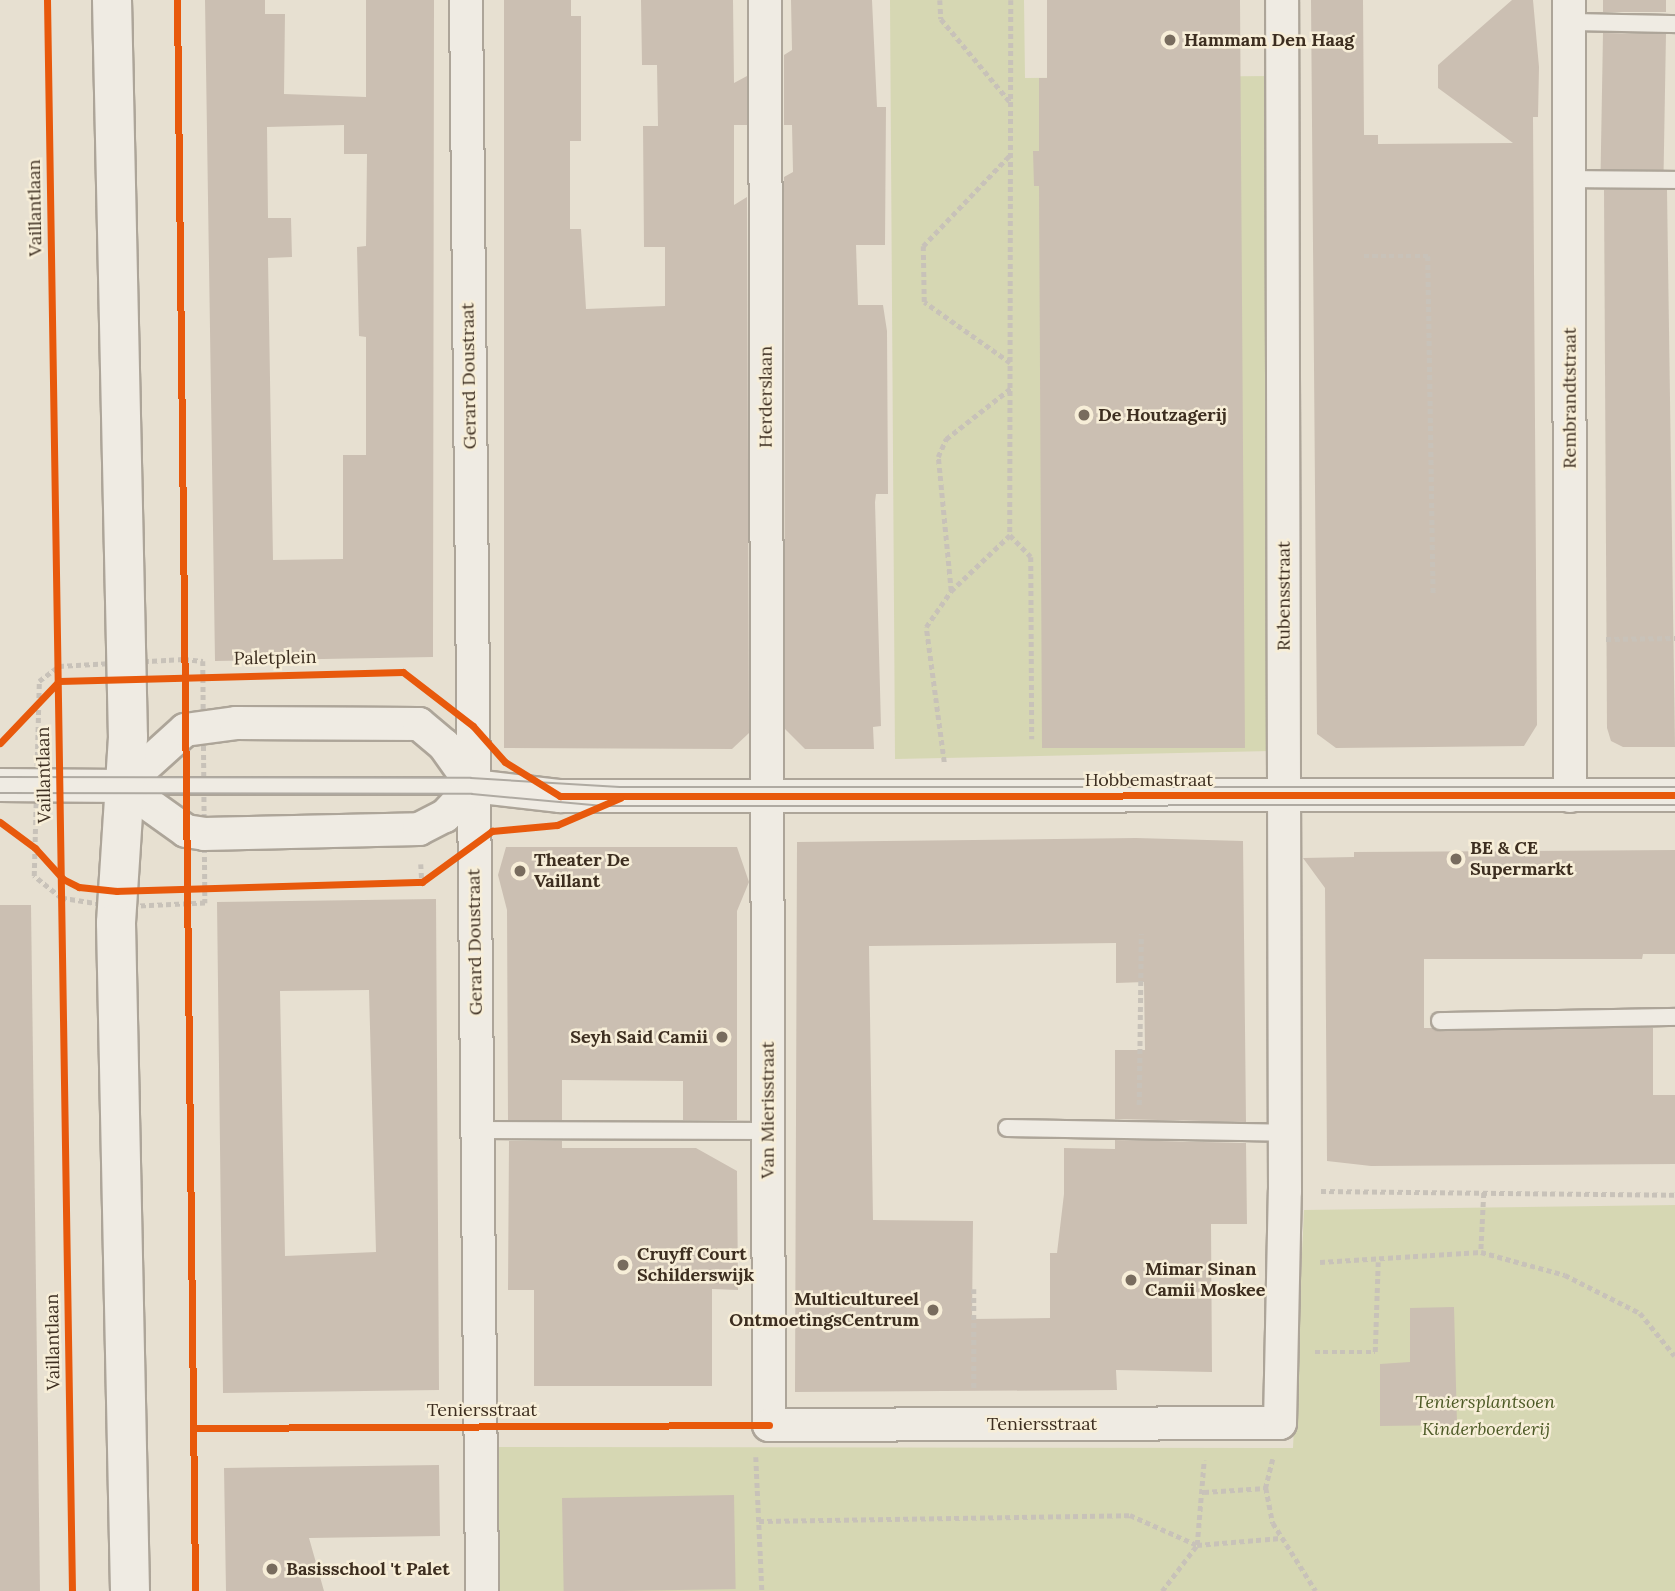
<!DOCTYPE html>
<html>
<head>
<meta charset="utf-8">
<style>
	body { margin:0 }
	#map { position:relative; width:1675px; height:1591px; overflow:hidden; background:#e7e0d1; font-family:Lora,serif }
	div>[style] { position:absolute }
	.green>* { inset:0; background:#d6d7b3 }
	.building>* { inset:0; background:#cbbfb2; transform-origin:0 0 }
	.path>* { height:4.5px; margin-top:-2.25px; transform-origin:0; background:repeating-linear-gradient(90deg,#c8c2b9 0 5px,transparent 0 8.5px) }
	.roads { filter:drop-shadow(2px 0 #ada599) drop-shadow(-2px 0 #ada599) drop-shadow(0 2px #ada599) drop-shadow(0 -2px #ada599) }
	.service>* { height:16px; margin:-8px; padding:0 8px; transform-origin:8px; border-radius:8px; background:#efebe3 }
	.minor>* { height:32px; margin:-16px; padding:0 16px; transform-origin:16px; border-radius:16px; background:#efebe3 }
	.secondary>* { height:38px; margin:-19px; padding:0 19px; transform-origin:19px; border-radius:19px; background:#efebe3 }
	.tram>* { height:2px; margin:-1px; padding:0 1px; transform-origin:1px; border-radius:1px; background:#afaaa2 }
	.cycleway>* { height:7px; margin:-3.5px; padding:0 3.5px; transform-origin:3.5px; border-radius:3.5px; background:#e8590c }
	.dots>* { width:19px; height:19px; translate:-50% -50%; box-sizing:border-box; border:4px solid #f7eed8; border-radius:50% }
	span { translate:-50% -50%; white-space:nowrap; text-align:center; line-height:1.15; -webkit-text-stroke:5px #f7eed8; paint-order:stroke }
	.poi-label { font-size:18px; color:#3d2e20; font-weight:700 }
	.left { translate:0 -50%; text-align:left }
	.right { translate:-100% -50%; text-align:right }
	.street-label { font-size:18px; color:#3d2e20 }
	.park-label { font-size:18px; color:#4d5a26; font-style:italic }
</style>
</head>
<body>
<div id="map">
	<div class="green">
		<i style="clip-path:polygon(890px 0,1024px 0,1025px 78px,1281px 76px,1271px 751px,895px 759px)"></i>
		<i style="clip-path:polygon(1675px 1205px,1675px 1591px,493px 1591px,494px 1447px,1293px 1448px,1304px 1210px)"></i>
	</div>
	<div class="building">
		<i style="clip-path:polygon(evenodd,205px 0,265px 0,265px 14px,285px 14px,284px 94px,366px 97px,366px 0,434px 0,433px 657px,215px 661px,205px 0,344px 125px,344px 154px,367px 154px,366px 246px,357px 247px,359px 336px,366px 337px,366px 455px,343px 455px,343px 559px,273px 560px,268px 258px,292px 257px,291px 218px,268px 218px,267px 127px,344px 125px)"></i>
		<i style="clip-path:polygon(504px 0,571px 0,571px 16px,581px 16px,581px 141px,570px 141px,570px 229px,581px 229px,586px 309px,665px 306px,665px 247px,644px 247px,643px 126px,658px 126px,657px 65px,642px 65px,641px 0,733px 0,734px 83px,747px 76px,747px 125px,734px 125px,734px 205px,747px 197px,749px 733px,732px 749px,504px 748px)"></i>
		<i style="clip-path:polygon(791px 0,872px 0,877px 107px,886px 107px,885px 245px,856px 245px,858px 305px,883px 305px,887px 331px,888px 494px,876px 494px,875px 502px,881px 726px,873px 727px,874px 749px,805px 749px,785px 729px,784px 177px,793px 172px,792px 125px,784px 125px,784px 55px,792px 50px)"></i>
		<i style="clip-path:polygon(1047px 0,1240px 0,1245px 748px,1042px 748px,1039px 186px,1034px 186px,1033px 151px,1039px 151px,1039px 78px,1047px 78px)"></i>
		<i style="clip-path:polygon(1311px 0,1363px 0,1364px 135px,1378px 135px,1378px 144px,1513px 143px,1438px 88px,1438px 65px,1512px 0,1533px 0,1539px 67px,1538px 117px,1533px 117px,1537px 725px,1524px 746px,1336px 748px,1317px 734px)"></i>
		<i style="left:1603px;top:0;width:63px;height:12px"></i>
		<i style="left:1603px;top:33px;width:63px;height:136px;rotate:1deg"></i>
		<i style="clip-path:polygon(1604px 190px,1667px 190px,1675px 747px,1623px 747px,1611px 741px,1607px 728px)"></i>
		<i style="clip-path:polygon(1136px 838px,1243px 841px,1246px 1122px,1115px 1119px,1115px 1050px,1145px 1050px,1144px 982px,1116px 983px,1116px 943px,869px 946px,873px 1220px,973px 1221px,972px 1319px,1050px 1318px,1050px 1253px,1057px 1253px,1064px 1194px,1064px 1148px,1115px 1149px,1115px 1140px,1246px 1143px,1247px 1224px,1211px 1224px,1212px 1372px,1116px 1370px,1117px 1390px,795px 1392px,797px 842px)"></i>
		<i style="clip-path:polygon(506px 847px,737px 847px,749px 882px,737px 911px,737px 1120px,683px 1120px,683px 1081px,562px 1080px,562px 1120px,508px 1120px,507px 910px,498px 875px)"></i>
		<i style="clip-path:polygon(1675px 850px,1675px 954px,1643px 954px,1642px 959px,1424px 959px,1424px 1028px,1653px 1028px,1653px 1095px,1675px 1095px,1675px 1164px,1371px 1166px,1327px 1161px,1325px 888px,1303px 858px,1354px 857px,1354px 852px)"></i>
		<i style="clip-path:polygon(evenodd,436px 899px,439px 1390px,223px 1393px,217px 902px,436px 899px,369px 990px,376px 1252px,285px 1256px,280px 991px,369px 990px)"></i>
		<i style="clip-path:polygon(0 905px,31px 905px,40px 1591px,0 1591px)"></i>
		<i style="clip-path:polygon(509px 1141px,562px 1141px,562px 1148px,696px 1148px,737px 1171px,738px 1290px,712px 1289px,712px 1386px,534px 1386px,534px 1290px,508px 1290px)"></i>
		<i style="clip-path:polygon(1454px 1307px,1457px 1425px,1380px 1426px,1380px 1364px,1410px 1362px,1410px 1308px)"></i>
		<i style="clip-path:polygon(439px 1465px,440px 1536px,309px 1538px,324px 1591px,226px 1591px,224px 1468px)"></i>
		<i style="left:734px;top:1495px;width:94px;height:172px;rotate:89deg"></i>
	</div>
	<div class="path">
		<i style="left:940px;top:0;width:19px;rotate:87deg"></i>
		<i style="left:941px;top:19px;width:109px;rotate:50.2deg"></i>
		<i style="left:1011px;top:0;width:535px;rotate:90.11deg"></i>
		<i style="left:1010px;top:535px;width:30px;rotate:46deg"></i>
		<i style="left:1031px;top:557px;width:182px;rotate:89.7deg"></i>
		<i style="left:1364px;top:256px;width:64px"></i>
		<i style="left:1428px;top:256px;width:337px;rotate:89.1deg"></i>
		<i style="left:1010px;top:363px;width:105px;rotate:-144.7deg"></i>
		<i style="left:924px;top:302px;width:56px;rotate:-91deg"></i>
		<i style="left:923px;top:246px;width:127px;rotate:-46.3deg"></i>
		<i style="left:951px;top:591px;width:135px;rotate:-95.5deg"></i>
		<i style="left:938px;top:457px;width:20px;rotate:-66deg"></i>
		<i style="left:946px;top:439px;width:83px;rotate:-38.1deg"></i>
		<i style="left:1606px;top:639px;width:69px;rotate:-0.8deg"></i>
		<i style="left:184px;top:659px;width:19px;rotate:6deg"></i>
		<i style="left:203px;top:661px;width:242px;rotate:89.5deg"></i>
		<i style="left:205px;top:903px;width:88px;rotate:177.4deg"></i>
		<i style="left:117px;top:907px;width:57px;rotate:-170.9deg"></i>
		<i style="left:61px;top:898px;width:35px;rotate:-141deg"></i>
		<i style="left:34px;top:876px;width:195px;rotate:-88.5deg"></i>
		<i style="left:39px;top:681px;width:25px;rotate:-37deg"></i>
		<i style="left:59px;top:666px;width:125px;rotate:-3.2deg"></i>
		<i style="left:944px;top:762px;width:136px;rotate:-97.6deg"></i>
		<i style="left:926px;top:627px;width:44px;rotate:-55.2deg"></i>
		<i style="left:951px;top:591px;width:81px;rotate:-43.5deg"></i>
		<i style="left:421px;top:864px;width:18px;rotate:87deg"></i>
		<i style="left:1139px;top:1105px;width:171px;rotate:-89.3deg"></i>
		<i style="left:1321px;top:1191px;width:354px;rotate:0.6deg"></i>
		<i style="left:1484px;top:1193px;width:59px;rotate:92.9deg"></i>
		<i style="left:1481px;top:1252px;width:87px;rotate:15.3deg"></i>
		<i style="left:1565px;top:1275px;width:84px;rotate:26.9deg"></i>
		<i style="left:1640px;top:1313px;width:55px;rotate:50.9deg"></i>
		<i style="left:1320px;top:1262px;width:161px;rotate:-3.6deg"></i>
		<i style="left:974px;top:1289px;width:101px;rotate:90deg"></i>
		<i style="left:1315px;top:1352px;width:60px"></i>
		<i style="left:1375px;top:1352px;width:90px;rotate:-88.1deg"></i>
		<i style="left:756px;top:1457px;width:134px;rotate:87.4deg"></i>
		<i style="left:1273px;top:1459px;width:30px;rotate:104deg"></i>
		<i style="left:1266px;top:1488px;width:36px;rotate:79deg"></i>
		<i style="left:1273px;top:1523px;width:80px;rotate:57.7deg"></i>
		<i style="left:1204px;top:1492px;width:62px;rotate:-3.7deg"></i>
		<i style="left:759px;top:1521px;width:371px;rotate:-0.9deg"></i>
		<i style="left:1130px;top:1515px;width:73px;rotate:24.1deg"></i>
		<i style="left:1197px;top:1545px;width:84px;rotate:-4.8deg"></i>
		<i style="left:1162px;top:1591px;width:58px;rotate:-52.7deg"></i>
		<i style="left:1197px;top:1545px;width:85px;rotate:-85.3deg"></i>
	</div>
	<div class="roads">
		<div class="service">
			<i style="left:1569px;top:22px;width:106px;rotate:1.1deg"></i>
			<i style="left:1569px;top:179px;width:106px;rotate:0.5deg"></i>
			<i style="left:129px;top:786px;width:342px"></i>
			<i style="left:1440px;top:1021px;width:235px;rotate:-1deg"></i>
			<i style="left:1007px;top:1128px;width:278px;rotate:1deg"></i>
			<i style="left:477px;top:1130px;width:291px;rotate:0.2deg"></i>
		</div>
		<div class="minor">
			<i style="left:466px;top:0;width:1591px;rotate:89.42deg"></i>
			<i style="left:765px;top:0;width:1425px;rotate:89.84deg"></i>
			<i style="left:769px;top:1425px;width:511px;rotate:-0.22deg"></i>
			<i style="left:1280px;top:1423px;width:232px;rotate:-88.8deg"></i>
			<i style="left:1285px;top:1191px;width:1191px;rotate:-90.14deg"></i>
			<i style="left:1569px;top:0;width:796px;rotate:89.93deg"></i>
			<i style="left:0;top:785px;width:123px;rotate:0.5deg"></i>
			<i style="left:123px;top:786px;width:84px;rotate:-42.1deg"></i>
			<i style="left:185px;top:730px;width:51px;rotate:-7.8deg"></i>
			<i style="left:236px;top:723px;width:183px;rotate:0.3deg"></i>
			<i style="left:419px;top:724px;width:33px;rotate:40deg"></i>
			<i style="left:444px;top:745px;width:50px;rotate:54.7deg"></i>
			<i style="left:123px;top:786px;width:77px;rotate:35.5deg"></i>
			<i style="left:186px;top:831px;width:18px;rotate:9deg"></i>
			<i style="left:204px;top:834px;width:215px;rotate:-1.3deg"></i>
			<i style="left:419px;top:829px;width:29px;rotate:-27deg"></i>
			<i style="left:445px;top:816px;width:41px;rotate:-47deg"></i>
			<i style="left:473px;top:786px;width:88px;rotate:6.6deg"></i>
			<i style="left:560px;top:796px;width:1115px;rotate:-0.05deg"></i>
		</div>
		<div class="secondary">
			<i style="left:112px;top:0;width:737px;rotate:88.76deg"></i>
			<i style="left:128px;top:737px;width:186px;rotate:93.7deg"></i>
			<i style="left:116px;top:923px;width:668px;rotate:88.8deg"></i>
		</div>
	</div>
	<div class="tram">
		<i style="left:0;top:777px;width:471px;rotate:0.1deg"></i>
		<i style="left:471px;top:778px;width:149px;rotate:3.5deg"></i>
		<i style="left:620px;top:787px;width:1055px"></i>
		<i style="left:0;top:793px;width:472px;rotate:0.1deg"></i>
		<i style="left:472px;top:794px;width:132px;rotate:5.2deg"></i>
		<i style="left:603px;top:806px;width:1072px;rotate:-0.05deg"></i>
	</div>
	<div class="cycleway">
		<i style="left:47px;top:0;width:1591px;rotate:89.1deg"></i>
		<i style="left:177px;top:0;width:1591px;rotate:89.35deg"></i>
		<i style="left:0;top:743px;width:86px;rotate:-46.4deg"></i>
		<i style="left:59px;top:681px;width:344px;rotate:-1.5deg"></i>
		<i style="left:403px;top:672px;width:88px;rotate:37.6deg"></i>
		<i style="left:473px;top:726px;width:48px;rotate:48.4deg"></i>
		<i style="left:505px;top:762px;width:65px;rotate:31.7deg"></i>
		<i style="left:560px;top:796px;width:1115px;rotate:-0.05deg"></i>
		<i style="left:0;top:822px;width:44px;rotate:36.6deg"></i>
		<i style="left:35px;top:848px;width:42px;rotate:47.9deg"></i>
		<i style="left:63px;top:879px;width:18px;rotate:27deg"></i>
		<i style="left:79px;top:887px;width:38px;rotate:6deg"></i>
		<i style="left:117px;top:891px;width:305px;rotate:-1.7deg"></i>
		<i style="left:422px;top:882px;width:87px;rotate:-36.1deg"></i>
		<i style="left:492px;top:831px;width:65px;rotate:-5.3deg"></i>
		<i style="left:557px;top:825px;width:69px;rotate:-23.2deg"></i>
		<i style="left:194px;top:1428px;width:575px;rotate:-0.3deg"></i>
	</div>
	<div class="dots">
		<i style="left:1170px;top:40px;background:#786c5e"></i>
		<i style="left:1084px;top:415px;background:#786c5e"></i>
		<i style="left:1456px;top:859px;background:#786c5e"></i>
		<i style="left:520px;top:871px;background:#786c5e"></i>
		<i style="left:722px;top:1037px;background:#786c5e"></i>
		<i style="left:623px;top:1265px;background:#786c5e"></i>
		<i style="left:1131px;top:1280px;background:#786c5e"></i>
		<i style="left:933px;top:1310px;background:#786c5e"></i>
		<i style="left:272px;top:1569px;background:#786c5e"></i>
	</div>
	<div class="poi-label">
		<span class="left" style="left:1184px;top:40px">Hammam Den Haag</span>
		<span class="left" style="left:1098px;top:415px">De Houtzagerij</span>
		<span class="left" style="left:1470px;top:859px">BE &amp; CE<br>Supermarkt</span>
		<span class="left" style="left:534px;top:871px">Theater De<br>Vaillant</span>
		<span class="right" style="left:708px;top:1037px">Seyh Said Camii</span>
		<span class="left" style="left:637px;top:1265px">Cruyff Court<br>Schilderswijk</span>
		<span class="left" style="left:1145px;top:1280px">Mimar Sinan<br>Camii Moskee</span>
		<span class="right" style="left:919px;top:1310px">Multicultureel<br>OntmoetingsCentrum</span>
		<span class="left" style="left:286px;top:1569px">Basisschool 't Palet</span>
	</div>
	<div class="street-label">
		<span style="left:35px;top:208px;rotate:-91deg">Vaillantlaan</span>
		<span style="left:469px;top:376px;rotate:-91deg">Gerard Doustraat</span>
		<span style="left:766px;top:397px;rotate:-90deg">Herderslaan</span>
		<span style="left:1570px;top:398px;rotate:-90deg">Rembrandtstraat</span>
		<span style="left:1284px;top:596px;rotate:-90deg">Rubensstraat</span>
		<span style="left:275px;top:658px;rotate:-1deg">Paletplein</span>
		<span style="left:44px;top:775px;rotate:-91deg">Vaillantlaan</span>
		<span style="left:1149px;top:780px">Hobbemastraat</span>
		<span style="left:475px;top:942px;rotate:-91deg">Gerard Doustraat</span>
		<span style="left:768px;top:1110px;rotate:-90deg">Van Mierisstraat</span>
		<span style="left:53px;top:1342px;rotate:-91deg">Vaillantlaan</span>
		<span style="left:482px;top:1410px">Teniersstraat</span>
		<span style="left:1042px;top:1424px">Teniersstraat</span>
	</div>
	<div class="park-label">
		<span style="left:1485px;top:1402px">Teniersplantsoen</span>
		<span style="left:1486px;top:1429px">Kinderboerderij</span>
	</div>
</div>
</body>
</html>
